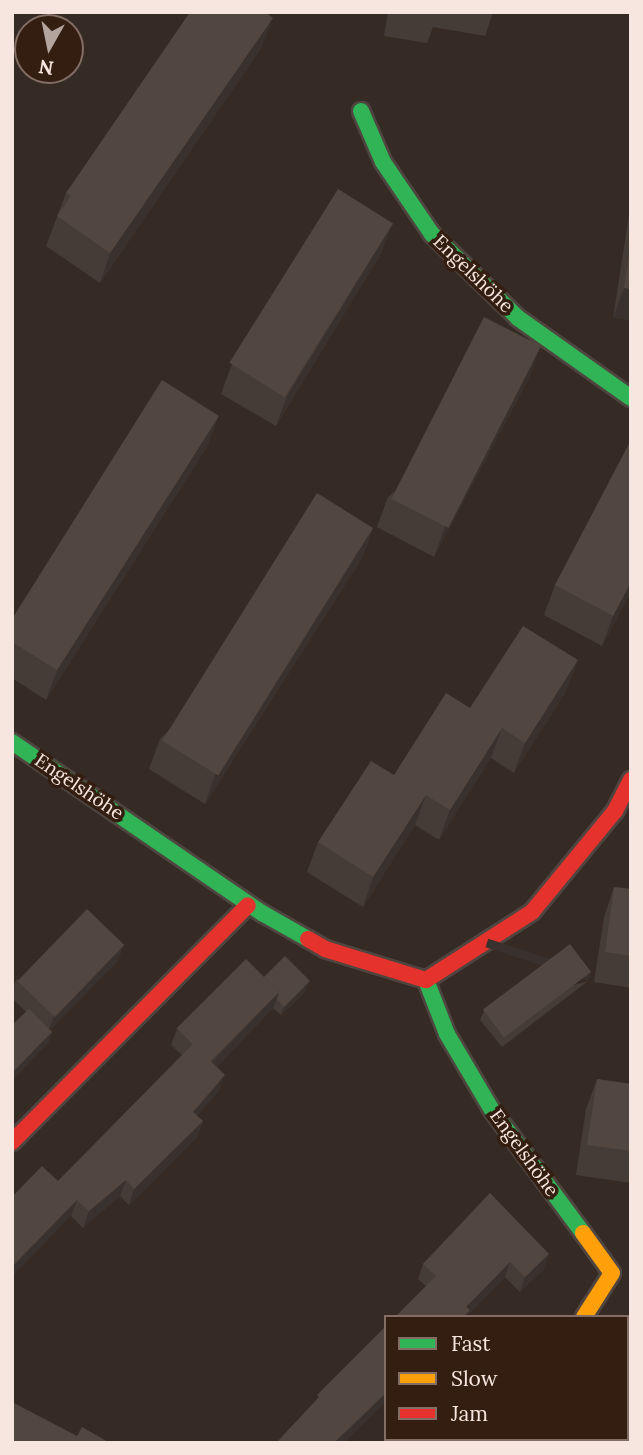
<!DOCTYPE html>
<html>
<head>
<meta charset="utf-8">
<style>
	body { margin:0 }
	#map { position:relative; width:643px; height:1455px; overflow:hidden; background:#362a24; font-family:Lora,serif }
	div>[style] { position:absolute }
	.forest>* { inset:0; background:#724328 }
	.roads { filter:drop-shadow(2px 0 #4f4540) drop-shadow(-2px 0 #4f4540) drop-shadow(0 2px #4f4540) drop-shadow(0 -2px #4f4540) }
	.street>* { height:38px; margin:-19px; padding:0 19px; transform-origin:19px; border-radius:19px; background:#6c6664 }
	.fast>* { height:16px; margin:-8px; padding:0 8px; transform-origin:8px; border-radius:8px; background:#30b455 }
	.slow>* { height:16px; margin:-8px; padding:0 8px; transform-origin:8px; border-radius:8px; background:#ff9f0a }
	.jam>* { height:16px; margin:-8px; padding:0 8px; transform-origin:8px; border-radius:8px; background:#e5322d }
	.wall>* { inset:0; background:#463c37 }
	.shaded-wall>* { inset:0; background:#39312d; transform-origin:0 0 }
	.building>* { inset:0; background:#514640; transform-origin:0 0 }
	span { translate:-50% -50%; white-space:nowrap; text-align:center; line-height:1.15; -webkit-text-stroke:7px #341e12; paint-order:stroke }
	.street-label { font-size:19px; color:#f6e6df }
	.frame { position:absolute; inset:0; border:14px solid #f6e6df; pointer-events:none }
	.legend { position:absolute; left:384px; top:1315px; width:245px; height:126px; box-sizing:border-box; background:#341e12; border:2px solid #826e64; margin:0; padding:9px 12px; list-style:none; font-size:21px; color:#f6e6df }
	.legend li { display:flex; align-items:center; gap:14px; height:35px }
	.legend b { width:35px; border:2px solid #826e64 }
	.north { position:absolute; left:14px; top:14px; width:70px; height:70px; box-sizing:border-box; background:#341e12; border:2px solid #826e64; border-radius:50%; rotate:189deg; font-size:19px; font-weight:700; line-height:28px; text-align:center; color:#f6e6df }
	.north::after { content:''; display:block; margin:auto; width:24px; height:32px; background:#b3a49e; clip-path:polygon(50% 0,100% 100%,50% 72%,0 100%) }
</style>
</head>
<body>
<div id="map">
	<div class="forest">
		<i style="clip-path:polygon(631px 1361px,631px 1443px,477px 1443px,627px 1439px)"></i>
	</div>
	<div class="roads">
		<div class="street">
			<i style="left:458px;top:1443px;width:6px;rotate:-45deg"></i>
		</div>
		<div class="fast">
			<i style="left:361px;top:111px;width:56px;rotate:66.7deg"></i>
			<i style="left:383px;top:162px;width:87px;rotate:55.8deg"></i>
			<i style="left:432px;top:234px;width:120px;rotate:44.3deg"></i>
			<i style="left:518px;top:318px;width:138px;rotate:35.3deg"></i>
			<i style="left:12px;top:742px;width:303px;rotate:34.4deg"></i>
			<i style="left:262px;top:913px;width:53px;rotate:29.5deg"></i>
			<i style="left:426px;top:980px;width:58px;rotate:68.7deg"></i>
			<i style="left:447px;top:1034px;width:88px;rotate:59.4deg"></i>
			<i style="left:492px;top:1110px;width:153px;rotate:53.5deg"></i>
		</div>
		<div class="slow">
			<i style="left:583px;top:1233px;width:49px;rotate:54.1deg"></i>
			<i style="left:612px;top:1273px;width:52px;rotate:122.5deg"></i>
		</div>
		<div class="jam">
			<i style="left:308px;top:939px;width:20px;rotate:30deg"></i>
			<i style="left:325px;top:949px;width:106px;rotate:17.1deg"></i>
			<i style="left:426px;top:980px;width:126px;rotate:-32.7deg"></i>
			<i style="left:532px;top:912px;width:131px;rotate:-50.6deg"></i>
			<i style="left:615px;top:811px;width:35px;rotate:-63deg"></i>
			<i style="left:12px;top:1142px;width:334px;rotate:-45.1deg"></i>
		</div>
	</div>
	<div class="wall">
		<i style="clip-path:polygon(388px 12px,493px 12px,485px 36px,433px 27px,427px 43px,384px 36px)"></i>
		<i style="clip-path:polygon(262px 47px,100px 283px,46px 246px,66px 193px)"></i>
		<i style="clip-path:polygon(631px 202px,631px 320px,613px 318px)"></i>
		<i style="clip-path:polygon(382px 252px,276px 426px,221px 394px,232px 364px)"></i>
		<i style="clip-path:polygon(530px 376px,434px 557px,377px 527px,388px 497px)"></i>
		<i style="clip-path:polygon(631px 440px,631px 592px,602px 646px,544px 615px,555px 585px)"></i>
		<i style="clip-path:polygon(208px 445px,46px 700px,12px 678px,12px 619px)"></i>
		<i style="clip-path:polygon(373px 528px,362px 558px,205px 804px,149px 769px,160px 739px)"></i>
		<i style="clip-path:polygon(567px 690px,514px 773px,491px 758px,439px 840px,415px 825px,363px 907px,307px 872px,318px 842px,470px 708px)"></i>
		<i style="clip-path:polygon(614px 887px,631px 889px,631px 988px,594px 982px,604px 917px)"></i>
		<i style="clip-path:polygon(118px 961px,50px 1030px,52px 1032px,48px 1044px,26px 1012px,12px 998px,12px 991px,16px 980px)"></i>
		<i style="clip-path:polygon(264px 977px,306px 990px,281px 1015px,273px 1008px,217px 1067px,219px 1091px,197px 1116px,203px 1121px,197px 1137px,129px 1205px,120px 1196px,83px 1228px,71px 1216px,58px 1181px,182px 1055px,171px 1045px,177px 1029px)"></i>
		<i style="clip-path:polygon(588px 981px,502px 1047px,480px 1020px,484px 1011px)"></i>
		<i style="clip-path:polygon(597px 1079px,631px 1084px,631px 1183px,576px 1175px,586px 1109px)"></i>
		<i style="clip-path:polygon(490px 1193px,544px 1269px,520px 1292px,505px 1277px,469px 1314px,426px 1286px,418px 1279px,423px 1264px)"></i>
	</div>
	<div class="shaded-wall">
		<i style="clip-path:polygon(273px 18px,262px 47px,100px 283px,110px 253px)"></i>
		<i style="clip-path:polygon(393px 223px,382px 252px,276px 426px,287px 396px)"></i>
		<i style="clip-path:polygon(624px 288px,631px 289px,631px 320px,613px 318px)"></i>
		<i style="clip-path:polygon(541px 346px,530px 376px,434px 557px,445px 527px)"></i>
		<i style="clip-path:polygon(219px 416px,208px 445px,46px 700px,57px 670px)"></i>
		<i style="clip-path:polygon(373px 528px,362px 558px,205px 804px,215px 775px)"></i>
		<i style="clip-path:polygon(631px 582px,631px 592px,602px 646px,613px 616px)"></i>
		<i style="clip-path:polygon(578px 660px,567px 690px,514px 773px,525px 743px)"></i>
		<i style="clip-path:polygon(502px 728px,491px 758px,439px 840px,450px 810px)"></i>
		<i style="clip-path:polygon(426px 795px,415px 825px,363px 907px,373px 877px)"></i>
		<i style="clip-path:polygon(124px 945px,118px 961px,48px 1032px,54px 1016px)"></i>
		<i style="left:591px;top:972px;width:9px;height:108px;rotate:108deg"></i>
		<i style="clip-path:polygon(310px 981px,306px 990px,281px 1015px,284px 1007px)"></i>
		<i style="clip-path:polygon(279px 992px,273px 1009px,206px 1078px,212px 1062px)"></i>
		<i style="clip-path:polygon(52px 1032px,48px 1044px,12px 1081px,12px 1073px)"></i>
		<i style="clip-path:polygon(225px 1075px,219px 1091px,187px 1128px,193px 1112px)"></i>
		<i style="clip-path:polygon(203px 1121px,197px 1137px,129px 1205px,134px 1189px)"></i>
		<i style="clip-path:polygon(126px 1180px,120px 1196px,83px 1228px,89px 1211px)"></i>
		<i style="clip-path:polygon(77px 1200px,71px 1216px,12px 1277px,12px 1267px)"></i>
		<i style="clip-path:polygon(549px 1254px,544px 1269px,520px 1292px,525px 1277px)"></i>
		<i style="clip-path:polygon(510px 1262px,505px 1277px,469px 1314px,467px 1317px,463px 1317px,466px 1307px)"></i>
		<i style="clip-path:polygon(386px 1393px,386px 1402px,344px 1443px,334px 1443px)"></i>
	</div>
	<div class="building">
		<i style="clip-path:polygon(190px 12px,265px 12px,273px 18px,110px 253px,57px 216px,71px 196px,66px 193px)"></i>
		<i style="left:338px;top:189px;width:65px;height:205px;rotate:32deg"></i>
		<i style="clip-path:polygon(631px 242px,631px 289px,624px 288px)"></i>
		<i style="left:484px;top:317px;width:64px;height:204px;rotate:27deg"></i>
		<i style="clip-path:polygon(162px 380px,219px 416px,57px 670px,12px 642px,12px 619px)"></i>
		<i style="clip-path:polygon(631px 440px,631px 582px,613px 616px,555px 585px)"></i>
		<i style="left:317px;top:493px;width:66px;height:292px;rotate:32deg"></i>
		<i style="clip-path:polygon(523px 626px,578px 660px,525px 743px,502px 728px,450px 810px,426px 795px,373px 877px,318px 842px,371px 761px,394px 775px,446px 693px,470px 708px)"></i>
		<i style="clip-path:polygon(614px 887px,631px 889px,631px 956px,605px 952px)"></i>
		<i style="left:87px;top:909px;width:52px;height:100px;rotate:44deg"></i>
		<i style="left:570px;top:944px;width:35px;height:109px;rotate:53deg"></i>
		<i style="clip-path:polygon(285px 956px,310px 981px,284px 1007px,277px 999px,279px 992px,264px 977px)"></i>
		<i style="left:246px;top:959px;width:47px;height:98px;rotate:45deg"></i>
		<i style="clip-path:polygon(29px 1009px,52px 1032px,12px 1073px,12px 1025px)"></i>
		<i style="clip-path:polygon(193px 1044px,225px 1075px,193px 1112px,203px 1121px,134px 1189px,126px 1180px,89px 1211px,77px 1200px,12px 1267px,12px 1197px,42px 1166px,58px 1181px)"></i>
		<i style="clip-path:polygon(597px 1079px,631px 1084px,631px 1151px,587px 1145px)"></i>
		<i style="clip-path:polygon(490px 1193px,549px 1254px,525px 1277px,510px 1262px,466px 1307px,470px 1310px,463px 1317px,395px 1317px,436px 1276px,423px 1264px)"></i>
		<i style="clip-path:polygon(386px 1326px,386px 1393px,334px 1443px,276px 1443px,319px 1397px,317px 1395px)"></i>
		<i style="clip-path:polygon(12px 1402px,77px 1436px,82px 1427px,110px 1443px,12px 1443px)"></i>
	</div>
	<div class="street-label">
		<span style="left:473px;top:274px;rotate:44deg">Engelshöhe</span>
		<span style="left:79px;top:787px;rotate:34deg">Engelshöhe</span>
		<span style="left:524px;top:1153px;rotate:54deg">Engelshöhe</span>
	</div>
	<div class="frame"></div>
	<ul class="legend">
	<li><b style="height:9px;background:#30b455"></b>Fast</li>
	<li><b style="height:9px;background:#ff9f0a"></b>Slow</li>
	<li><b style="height:9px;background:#e5322d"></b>Jam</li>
	</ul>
	<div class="north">N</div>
</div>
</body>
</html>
